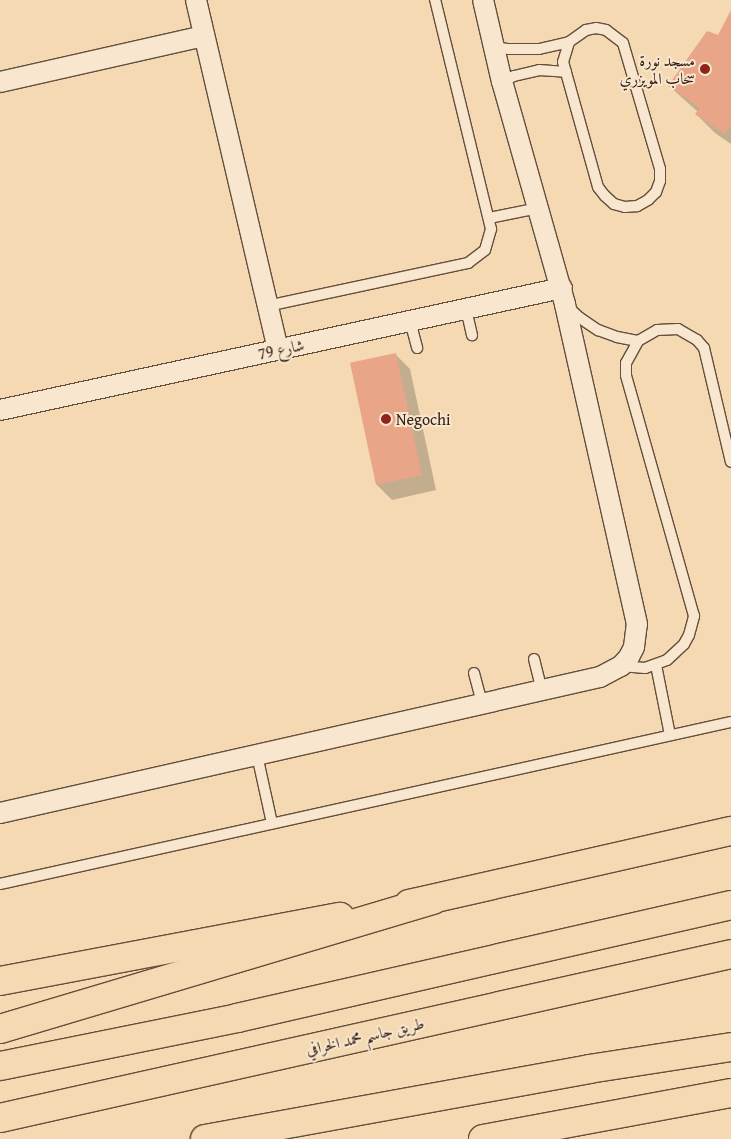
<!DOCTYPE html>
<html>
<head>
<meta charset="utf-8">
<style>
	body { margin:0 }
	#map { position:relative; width:731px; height:1139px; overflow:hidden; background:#f4d9b3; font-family:"Gentium Book Plus",Amiri,serif }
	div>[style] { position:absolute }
	.shadow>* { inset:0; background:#0003 }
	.building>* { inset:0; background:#e8a588; transform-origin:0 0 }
	.roads { filter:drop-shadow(1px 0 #644e3c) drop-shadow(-1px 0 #644e3c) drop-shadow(0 1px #644e3c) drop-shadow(0 -1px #644e3c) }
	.service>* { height:10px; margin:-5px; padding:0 5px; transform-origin:5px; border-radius:5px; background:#f8e6ce }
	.minor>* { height:20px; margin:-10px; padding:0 10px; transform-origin:10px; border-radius:10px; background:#f8e6ce }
	.primary>* { height:28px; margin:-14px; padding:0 14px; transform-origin:14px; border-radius:14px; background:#f4d9b3 }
	.motorway>* { height:28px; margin:-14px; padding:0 14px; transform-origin:14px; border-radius:14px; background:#f4d9b3 }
	.dots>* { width:14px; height:14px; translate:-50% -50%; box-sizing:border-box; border:2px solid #f8e6ce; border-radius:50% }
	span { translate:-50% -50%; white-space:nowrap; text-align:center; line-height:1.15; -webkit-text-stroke:4px #f8e6ce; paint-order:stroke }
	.poi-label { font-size:16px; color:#342014 }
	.right { translate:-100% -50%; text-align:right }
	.left { translate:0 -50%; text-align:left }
	.street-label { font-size:16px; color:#342014 }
</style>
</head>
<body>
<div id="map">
	<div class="shadow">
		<i style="clip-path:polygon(731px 12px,731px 144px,715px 133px,696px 114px,698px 112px,669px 86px,718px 37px)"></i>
		<i style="clip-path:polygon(395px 354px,410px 369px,436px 490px,392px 500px,377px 485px)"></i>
	</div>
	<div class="building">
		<i style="clip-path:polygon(731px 10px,731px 125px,725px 134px,695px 114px,700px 108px,668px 86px,707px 31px,718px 35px)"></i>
		<i style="left:396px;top:353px;width:125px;height:47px;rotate:78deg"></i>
	</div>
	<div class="roads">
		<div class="service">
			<i style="left:596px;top:28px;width:10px;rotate:11deg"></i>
			<i style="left:606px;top:30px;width:21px;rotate:37deg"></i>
			<i style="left:623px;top:43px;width:131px;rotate:73.6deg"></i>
			<i style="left:660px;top:169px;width:12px;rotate:90deg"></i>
			<i style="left:660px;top:181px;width:12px;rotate:110deg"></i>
			<i style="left:656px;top:192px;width:11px;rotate:135deg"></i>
			<i style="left:648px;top:200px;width:13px;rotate:151deg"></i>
			<i style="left:637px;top:206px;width:12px;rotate:175deg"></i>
			<i style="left:625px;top:207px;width:11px;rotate:-165deg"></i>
			<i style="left:614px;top:204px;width:12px;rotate:-138deg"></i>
			<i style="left:605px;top:196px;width:11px;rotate:-128deg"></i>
			<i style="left:598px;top:187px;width:130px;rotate:-105.6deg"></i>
			<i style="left:563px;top:62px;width:21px;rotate:-73deg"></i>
			<i style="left:569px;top:42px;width:21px;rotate:-35deg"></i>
			<i style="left:586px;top:30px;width:10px;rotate:-11deg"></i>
			<i style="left:494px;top:47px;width:15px;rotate:8deg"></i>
			<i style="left:509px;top:49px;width:30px"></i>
			<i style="left:539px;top:49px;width:31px;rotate:-13deg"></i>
			<i style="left:502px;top:82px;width:13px;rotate:-27deg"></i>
			<i style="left:514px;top:76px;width:26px;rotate:-13deg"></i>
			<i style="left:539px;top:70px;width:27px;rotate:4deg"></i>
			<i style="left:489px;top:218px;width:50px;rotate:-11.5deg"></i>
			<i style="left:267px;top:306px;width:206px;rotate:-12.1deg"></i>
			<i style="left:468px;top:263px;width:21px;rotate:-37deg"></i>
			<i style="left:485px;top:250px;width:22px;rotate:-74deg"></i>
			<i style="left:491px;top:229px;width:236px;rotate:-103.7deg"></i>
			<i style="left:568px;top:307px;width:16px;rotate:43deg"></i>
			<i style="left:580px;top:318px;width:22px;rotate:34deg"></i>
			<i style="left:598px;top:330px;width:20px;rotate:20deg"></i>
			<i style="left:617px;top:337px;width:21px;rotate:11deg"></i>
			<i style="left:466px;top:309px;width:27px;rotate:77deg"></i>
			<i style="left:410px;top:321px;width:28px;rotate:75deg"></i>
			<i style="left:534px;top:659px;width:32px;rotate:76deg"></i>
			<i style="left:656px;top:665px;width:71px;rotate:78.7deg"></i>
			<i style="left:621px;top:666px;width:24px;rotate:5deg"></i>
			<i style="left:645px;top:668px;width:23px;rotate:-20deg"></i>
			<i style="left:667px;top:660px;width:23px;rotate:-43deg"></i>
			<i style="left:684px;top:644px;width:10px;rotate:-61deg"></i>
			<i style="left:689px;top:635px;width:20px;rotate:-75deg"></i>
			<i style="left:694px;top:616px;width:250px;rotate:-105.8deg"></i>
			<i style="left:626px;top:375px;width:12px;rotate:-90deg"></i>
			<i style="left:626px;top:363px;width:25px;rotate:-61deg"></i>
			<i style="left:638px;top:341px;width:22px;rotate:-30deg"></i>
			<i style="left:657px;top:330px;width:21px;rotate:-3deg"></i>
			<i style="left:678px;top:329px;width:22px;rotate:30deg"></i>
			<i style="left:697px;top:340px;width:11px;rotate:49deg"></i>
			<i style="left:704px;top:348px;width:117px;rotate:76.7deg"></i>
			<i style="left:474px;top:673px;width:31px;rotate:75deg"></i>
			<i style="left:257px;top:755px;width:70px;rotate:77.6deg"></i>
			<i style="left:0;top:884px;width:749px;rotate:-12.5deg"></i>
		</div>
		<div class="minor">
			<i style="left:196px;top:0;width:359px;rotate:76.8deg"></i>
			<i style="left:0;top:82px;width:209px;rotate:-12.7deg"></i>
			<i style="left:0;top:410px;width:575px;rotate:-12.25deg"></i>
			<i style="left:0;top:813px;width:615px;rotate:-12.77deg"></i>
			<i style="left:600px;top:677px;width:24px;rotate:-28deg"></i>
			<i style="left:621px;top:666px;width:12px;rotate:-48deg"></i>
			<i style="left:629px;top:657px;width:11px;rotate:-63deg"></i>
			<i style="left:634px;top:647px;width:23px;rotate:-83deg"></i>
			<i style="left:637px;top:624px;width:328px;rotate:-102.7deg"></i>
			<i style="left:565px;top:304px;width:231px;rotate:-105.8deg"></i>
			<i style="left:502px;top:82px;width:84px;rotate:-103deg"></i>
		</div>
		<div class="primary">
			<i style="left:409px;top:904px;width:330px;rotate:-12.8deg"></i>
			<i style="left:0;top:981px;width:346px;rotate:-10.7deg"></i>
			<i style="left:205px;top:1139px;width:390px;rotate:-10.3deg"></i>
			<i style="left:589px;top:1069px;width:144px;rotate:-8.8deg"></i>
			<i style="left:483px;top:1139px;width:252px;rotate:-10.5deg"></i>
		</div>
		<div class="motorway">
			<i style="left:0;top:1029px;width:452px;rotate:-16.6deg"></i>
			<i style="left:0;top:1066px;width:242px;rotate:-11.4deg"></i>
			<i style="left:237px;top:1018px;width:507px;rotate:-12.88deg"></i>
			<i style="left:0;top:1118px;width:749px;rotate:-12.64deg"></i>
		</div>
	</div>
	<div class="dots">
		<i style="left:705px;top:69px;background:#8f2418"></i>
		<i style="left:386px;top:419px;background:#8f2418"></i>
	</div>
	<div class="poi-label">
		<span class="right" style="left:695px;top:69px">مسجد نورة<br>سحاب المويزري</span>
		<span class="left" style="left:396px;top:419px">Negochi</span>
	</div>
	<div class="street-label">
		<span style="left:281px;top:349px;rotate:-12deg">شارع 79</span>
		<span style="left:365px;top:1036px;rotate:-13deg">طريق جاسم محمد الخرافي</span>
	</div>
</div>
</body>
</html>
